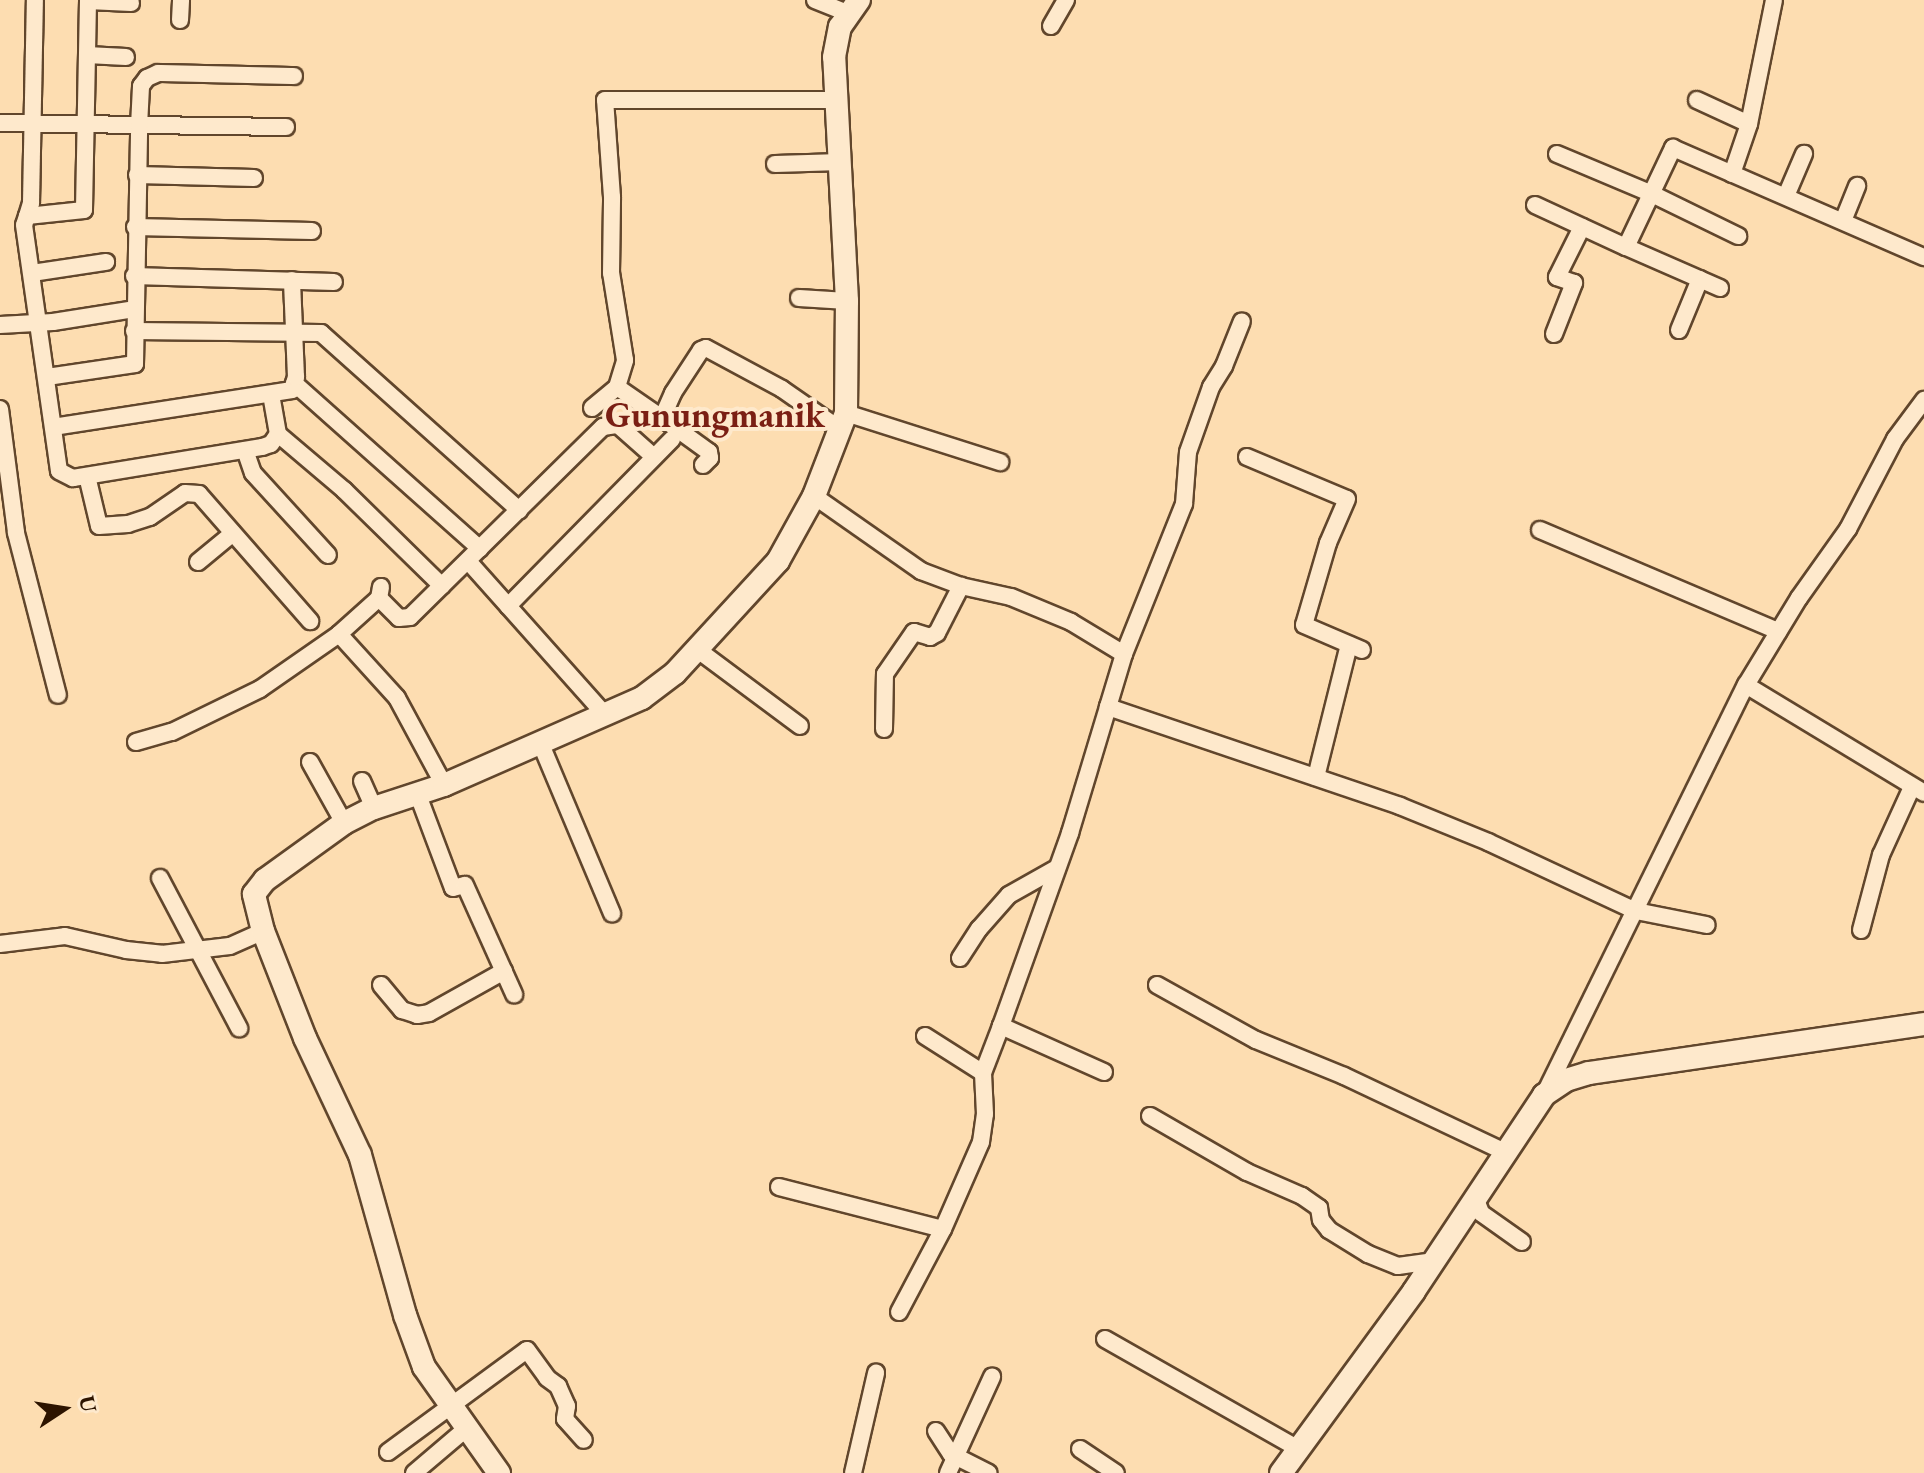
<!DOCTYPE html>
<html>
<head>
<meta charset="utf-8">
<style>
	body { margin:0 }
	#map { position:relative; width:1924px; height:1473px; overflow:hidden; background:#fdddb1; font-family:"EB Garamond",serif }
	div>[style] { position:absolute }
	.roads { filter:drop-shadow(2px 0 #61462c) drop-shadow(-2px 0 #61462c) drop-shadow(0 2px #61462c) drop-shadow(0 -2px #61462c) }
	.street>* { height:16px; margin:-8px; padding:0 8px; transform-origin:8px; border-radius:8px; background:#fee9cc }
	.secondary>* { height:22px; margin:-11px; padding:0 11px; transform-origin:11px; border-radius:11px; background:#fee9cc }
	span { translate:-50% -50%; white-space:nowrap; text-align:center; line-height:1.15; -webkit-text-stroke:8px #fee9cc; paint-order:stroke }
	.quarter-label { font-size:36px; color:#7a1f14; font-weight:700 }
	.north { position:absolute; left:24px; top:1369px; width:80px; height:80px; -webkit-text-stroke:6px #fee9cc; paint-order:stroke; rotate:78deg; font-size:22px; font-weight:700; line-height:32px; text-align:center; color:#2d1400 }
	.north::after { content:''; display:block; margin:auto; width:28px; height:36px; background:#2d1400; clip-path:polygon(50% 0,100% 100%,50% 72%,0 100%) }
</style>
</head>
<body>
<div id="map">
	<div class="roads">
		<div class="street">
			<i style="left:815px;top:0;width:35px;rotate:22deg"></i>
			<i style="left:131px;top:3px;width:43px;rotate:-177.3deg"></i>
			<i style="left:88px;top:1px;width:209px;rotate:91.1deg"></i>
			<i style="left:84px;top:210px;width:57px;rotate:174deg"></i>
			<i style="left:27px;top:216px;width:9px;rotate:108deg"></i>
			<i style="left:24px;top:225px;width:248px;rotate:81.9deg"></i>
			<i style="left:59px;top:471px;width:16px;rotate:27deg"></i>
			<i style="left:73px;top:478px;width:192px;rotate:-9.3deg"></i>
			<i style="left:262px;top:447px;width:9px;rotate:-18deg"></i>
			<i style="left:271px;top:444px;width:12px;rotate:-55deg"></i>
			<i style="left:278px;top:434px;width:40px;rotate:-100deg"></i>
			<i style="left:180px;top:20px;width:20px;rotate:-87deg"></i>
			<i style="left:1051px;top:26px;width:30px;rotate:-60deg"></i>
			<i style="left:87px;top:55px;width:39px;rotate:3deg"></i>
			<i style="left:1697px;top:100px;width:57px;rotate:24.8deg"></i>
			<i style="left:0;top:123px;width:286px;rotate:0.8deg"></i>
			<i style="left:1557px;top:154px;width:103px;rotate:22.8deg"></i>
			<i style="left:1652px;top:194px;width:96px;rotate:26deg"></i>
			<i style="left:775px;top:164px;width:66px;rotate:-1.7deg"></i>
			<i style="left:1732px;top:174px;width:53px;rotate:-71.2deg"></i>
			<i style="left:1749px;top:124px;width:126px;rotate:-78.6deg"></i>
			<i style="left:137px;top:175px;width:117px;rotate:1.5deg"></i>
			<i style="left:1786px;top:196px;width:46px;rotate:-66.8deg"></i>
			<i style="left:1535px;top:205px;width:100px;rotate:24.8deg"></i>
			<i style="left:27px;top:216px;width:14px;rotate:-73deg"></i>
			<i style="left:31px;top:203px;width:203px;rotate:-88.9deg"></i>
			<i style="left:1843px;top:221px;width:38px;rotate:-68deg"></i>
			<i style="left:135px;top:227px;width:177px;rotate:1.3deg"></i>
			<i style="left:32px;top:273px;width:75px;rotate:-8.5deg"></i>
			<i style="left:134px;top:276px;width:200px;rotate:1.7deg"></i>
			<i style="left:1720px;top:288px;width:103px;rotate:-156.4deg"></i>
			<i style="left:1626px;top:247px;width:110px;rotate:-64.6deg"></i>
			<i style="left:1673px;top:148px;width:274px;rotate:23.5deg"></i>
			<i style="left:799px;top:298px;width:48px;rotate:3.6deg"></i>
			<i style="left:0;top:325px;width:53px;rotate:-3.2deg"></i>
			<i style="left:53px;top:322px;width:82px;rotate:-9.1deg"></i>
			<i style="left:1679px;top:330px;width:55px;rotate:-67.6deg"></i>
			<i style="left:134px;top:331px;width:187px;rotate:0.6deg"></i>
			<i style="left:321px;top:333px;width:266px;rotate:41.8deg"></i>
			<i style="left:1554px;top:334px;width:55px;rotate:-68.6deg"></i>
			<i style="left:1574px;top:283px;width:18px;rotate:-161deg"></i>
			<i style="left:1557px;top:277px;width:56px;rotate:-63.4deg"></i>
			<i style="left:47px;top:377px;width:89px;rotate:-8.4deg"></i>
			<i style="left:135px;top:364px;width:238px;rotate:-89deg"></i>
			<i style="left:139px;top:126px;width:40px;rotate:-87.1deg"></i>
			<i style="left:141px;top:86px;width:10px;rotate:-53deg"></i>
			<i style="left:147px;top:78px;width:12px;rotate:-24deg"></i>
			<i style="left:158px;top:73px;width:136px;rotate:1.3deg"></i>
			<i style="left:294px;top:383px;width:249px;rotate:41.7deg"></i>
			<i style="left:617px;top:387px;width:55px;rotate:34.6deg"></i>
			<i style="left:592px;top:408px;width:33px;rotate:-40deg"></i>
			<i style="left:617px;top:387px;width:28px;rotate:-73deg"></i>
			<i style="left:625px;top:360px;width:88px;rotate:-99.1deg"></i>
			<i style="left:611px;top:273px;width:76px;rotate:-89.2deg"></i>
			<i style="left:612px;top:197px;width:97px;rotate:-94.1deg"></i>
			<i style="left:605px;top:100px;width:231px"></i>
			<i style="left:0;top:409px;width:125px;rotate:82.6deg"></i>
			<i style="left:16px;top:533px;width:167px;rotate:75.5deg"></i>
			<i style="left:846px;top:413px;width:162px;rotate:17.7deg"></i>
			<i style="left:53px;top:427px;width:242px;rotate:-8.8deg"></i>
			<i style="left:292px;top:390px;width:14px;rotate:-73deg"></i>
			<i style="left:296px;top:377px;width:97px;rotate:-92.4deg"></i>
			<i style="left:278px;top:434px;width:87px;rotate:40.3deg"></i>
			<i style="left:344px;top:490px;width:137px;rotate:44.4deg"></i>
			<i style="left:245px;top:450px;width:24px;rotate:71deg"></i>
			<i style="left:253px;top:473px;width:111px;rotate:47.6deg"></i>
			<i style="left:1247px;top:457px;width:108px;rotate:22.8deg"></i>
			<i style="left:1347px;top:499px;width:48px;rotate:113.4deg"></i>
			<i style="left:1328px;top:543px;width:85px;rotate:106.3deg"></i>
			<i style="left:1304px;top:625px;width:63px;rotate:23.3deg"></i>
			<i style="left:703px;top:465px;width:10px;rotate:-45deg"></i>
			<i style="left:710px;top:458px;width:6px;rotate:-99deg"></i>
			<i style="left:709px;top:452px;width:58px;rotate:-144.1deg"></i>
			<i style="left:662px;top:418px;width:27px;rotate:-66deg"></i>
			<i style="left:673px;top:393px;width:51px;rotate:-56.9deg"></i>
			<i style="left:701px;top:350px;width:5px;rotate:-22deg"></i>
			<i style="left:706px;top:348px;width:86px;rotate:28.3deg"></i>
			<i style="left:782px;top:389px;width:72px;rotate:34.8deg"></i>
			<i style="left:87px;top:476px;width:51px;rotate:76.5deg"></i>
			<i style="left:99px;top:526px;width:29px;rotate:-4deg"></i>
			<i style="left:128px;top:524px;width:23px;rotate:-18deg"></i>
			<i style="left:150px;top:517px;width:42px;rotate:-34.4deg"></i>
			<i style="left:185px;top:493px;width:14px;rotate:4deg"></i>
			<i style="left:199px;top:494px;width:169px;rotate:48.8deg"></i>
			<i style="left:814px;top:496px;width:131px;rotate:35deg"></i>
			<i style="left:921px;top:571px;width:43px;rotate:20.6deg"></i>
			<i style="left:961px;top:586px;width:51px;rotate:12.4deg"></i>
			<i style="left:1011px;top:597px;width:65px;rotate:22.6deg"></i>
			<i style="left:1071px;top:622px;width:62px;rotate:31.1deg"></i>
			<i style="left:1124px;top:654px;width:55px;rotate:106.8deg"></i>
			<i style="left:1108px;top:707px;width:308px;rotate:18.7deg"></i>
			<i style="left:1400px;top:806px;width:95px;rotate:22.2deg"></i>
			<i style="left:1488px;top:842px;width:163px;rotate:25deg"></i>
			<i style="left:1636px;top:911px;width:72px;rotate:11.2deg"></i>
			<i style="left:1540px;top:530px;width:259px;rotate:23deg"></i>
			<i style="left:468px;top:561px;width:208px;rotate:48.3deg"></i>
			<i style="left:198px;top:562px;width:45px;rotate:-39.6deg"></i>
			<i style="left:381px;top:587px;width:11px;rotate:100deg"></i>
			<i style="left:379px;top:598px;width:28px;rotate:45deg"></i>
			<i style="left:399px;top:618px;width:11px;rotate:-5deg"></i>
			<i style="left:410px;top:617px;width:271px;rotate:-44.6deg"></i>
			<i style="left:603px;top:427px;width:15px;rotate:-8deg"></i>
			<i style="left:618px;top:425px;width:48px;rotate:41.6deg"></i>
			<i style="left:508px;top:606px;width:234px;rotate:-45.5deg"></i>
			<i style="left:339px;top:634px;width:86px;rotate:47.8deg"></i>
			<i style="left:397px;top:698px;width:99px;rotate:61.6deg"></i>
			<i style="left:698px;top:650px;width:127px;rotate:36.7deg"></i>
			<i style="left:1124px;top:654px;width:162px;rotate:-68.2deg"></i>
			<i style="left:1184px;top:504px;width:52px;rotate:-85.6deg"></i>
			<i style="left:1188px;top:452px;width:69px;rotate:-70.5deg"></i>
			<i style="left:1211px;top:387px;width:25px;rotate:-58deg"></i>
			<i style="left:1224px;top:366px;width:48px;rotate:-68.2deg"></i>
			<i style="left:1746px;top:685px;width:208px;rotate:31.2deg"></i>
			<i style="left:884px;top:729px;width:55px;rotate:-89deg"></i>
			<i style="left:885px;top:674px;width:51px;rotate:-55.4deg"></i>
			<i style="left:914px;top:632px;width:17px;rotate:17deg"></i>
			<i style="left:930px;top:637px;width:8px;rotate:-30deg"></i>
			<i style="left:937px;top:633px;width:53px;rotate:-62.9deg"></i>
			<i style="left:136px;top:742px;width:37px;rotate:-16deg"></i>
			<i style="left:172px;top:732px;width:98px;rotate:-26deg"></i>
			<i style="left:260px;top:689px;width:96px;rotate:-34.8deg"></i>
			<i style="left:339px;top:634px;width:54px;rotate:-42deg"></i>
			<i style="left:540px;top:742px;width:186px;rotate:67.2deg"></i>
			<i style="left:310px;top:762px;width:70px;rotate:60.9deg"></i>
			<i style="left:1316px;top:777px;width:136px;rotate:-76deg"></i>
			<i style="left:362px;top:781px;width:30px;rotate:66deg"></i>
			<i style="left:418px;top:795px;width:99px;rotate:69.4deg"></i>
			<i style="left:453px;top:888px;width:12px;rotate:-14deg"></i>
			<i style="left:465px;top:885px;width:120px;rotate:65.8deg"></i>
			<i style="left:160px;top:878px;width:170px;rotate:62.2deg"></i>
			<i style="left:1861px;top:930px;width:78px;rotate:-75.1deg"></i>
			<i style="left:1881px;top:855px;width:75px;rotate:-65.5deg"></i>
			<i style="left:0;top:944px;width:65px;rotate:-7deg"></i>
			<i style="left:65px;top:936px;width:63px;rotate:12.9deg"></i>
			<i style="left:126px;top:950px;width:36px;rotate:6deg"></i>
			<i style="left:162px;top:954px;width:68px;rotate:-6.7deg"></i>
			<i style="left:230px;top:946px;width:36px;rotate:-24deg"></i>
			<i style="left:960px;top:958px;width:35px;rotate:-57deg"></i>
			<i style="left:979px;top:929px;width:45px;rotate:-48.6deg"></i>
			<i style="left:1009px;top:895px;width:55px;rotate:-29.4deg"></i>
			<i style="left:381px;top:985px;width:33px;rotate:50deg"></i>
			<i style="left:402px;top:1010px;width:16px;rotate:18deg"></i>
			<i style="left:417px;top:1015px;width:12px;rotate:-9deg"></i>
			<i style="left:429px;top:1013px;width:86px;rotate:-29.2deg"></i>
			<i style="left:1157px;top:985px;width:113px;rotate:29.1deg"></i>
			<i style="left:1256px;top:1040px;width:95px;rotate:22.2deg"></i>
			<i style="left:1344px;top:1076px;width:180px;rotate:25.3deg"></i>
			<i style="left:925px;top:1036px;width:69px;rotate:32.5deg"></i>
			<i style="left:1104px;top:1072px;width:113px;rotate:-155.9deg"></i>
			<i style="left:1001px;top:1026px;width:205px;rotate:-70.3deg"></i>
			<i style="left:1070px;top:833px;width:132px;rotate:-73.2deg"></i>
			<i style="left:1545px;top:1093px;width:455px;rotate:-63.8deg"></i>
			<i style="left:1746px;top:685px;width:102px;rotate:-58.7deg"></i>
			<i style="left:1799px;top:598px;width:85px;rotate:-54.6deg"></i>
			<i style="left:1848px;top:529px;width:102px;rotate:-62.4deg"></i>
			<i style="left:1895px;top:439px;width:49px;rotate:-53.4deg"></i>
			<i style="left:1150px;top:1116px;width:112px;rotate:30deg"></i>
			<i style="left:1247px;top:1172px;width:60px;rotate:23.6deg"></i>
			<i style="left:1302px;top:1196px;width:21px;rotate:35deg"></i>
			<i style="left:1319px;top:1208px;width:12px;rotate:81deg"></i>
			<i style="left:1321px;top:1220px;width:13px;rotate:51deg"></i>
			<i style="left:1329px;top:1230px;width:46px;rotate:31.6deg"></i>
			<i style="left:1368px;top:1254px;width:32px;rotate:22deg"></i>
			<i style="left:1398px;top:1266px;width:35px;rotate:-8deg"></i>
			<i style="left:779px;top:1187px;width:169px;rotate:14.4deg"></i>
			<i style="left:1475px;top:1197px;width:17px;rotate:69deg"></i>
			<i style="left:1481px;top:1213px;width:50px;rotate:35.3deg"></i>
			<i style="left:899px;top:1312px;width:94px;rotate:-62.1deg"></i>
			<i style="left:943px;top:1229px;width:95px;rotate:-66.4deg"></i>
			<i style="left:981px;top:1142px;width:28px;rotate:-82deg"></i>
			<i style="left:985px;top:1114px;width:41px;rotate:-92.8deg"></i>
			<i style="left:983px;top:1073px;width:50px;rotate:-69deg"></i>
			<i style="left:1105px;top:1339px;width:223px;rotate:29.6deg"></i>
			<i style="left:936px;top:1431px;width:27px;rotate:57deg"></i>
			<i style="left:951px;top:1454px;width:42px;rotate:26.6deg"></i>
			<i style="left:1080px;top:1449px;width:43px;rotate:33.7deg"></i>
			<i style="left:388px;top:1452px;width:172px;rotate:-36.3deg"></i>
			<i style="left:527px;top:1350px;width:34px;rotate:54deg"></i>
			<i style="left:547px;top:1378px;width:14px;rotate:36deg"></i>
			<i style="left:558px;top:1386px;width:22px;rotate:66deg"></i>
			<i style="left:567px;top:1406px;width:13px;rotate:99deg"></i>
			<i style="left:565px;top:1419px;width:28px;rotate:48deg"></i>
			<i style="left:414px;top:1473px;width:70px;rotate:-40.3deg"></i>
			<i style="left:853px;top:1473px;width:103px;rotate:-77deg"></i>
			<i style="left:948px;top:1473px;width:106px;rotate:-65.4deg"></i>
		</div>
		<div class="secondary">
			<i style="left:499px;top:1473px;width:130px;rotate:-125.3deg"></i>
			<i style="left:424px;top:1367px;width:55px;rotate:-110.1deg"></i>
			<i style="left:405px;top:1315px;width:166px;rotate:-105.7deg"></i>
			<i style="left:360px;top:1155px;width:129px;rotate:-115.2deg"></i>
			<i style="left:305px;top:1038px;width:115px;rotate:-111.4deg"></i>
			<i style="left:263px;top:931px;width:38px;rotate:-104deg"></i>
			<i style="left:254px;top:894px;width:18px;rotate:-52deg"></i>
			<i style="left:265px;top:880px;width:97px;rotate:-35.8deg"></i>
			<i style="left:344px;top:823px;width:34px;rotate:-27deg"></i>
			<i style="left:374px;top:808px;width:74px;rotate:-18.2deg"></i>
			<i style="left:444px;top:785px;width:216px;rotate:-23.7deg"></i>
			<i style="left:642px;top:698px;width:41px;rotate:-37.1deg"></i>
			<i style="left:675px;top:673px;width:152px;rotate:-47.4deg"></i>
			<i style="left:778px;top:561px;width:74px;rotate:-61deg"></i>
			<i style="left:814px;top:496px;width:89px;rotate:-68.9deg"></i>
			<i style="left:846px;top:413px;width:112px;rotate:-89.5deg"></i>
			<i style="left:847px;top:301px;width:244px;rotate:-93deg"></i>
			<i style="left:834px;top:57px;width:31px;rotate:-79deg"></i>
			<i style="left:840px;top:27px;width:33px;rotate:-55deg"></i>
			<i style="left:1281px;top:1473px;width:225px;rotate:-53.8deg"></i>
			<i style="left:1414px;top:1291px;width:235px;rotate:-56.4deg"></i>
			<i style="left:1544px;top:1095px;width:27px;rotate:-34deg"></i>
			<i style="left:1566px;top:1080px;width:24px;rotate:-17deg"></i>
			<i style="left:1589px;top:1073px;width:339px;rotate:-8.3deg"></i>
		</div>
	</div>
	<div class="quarter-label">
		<span style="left:715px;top:415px">Gunungmanik</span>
	</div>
	<div class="north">U</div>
</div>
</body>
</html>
